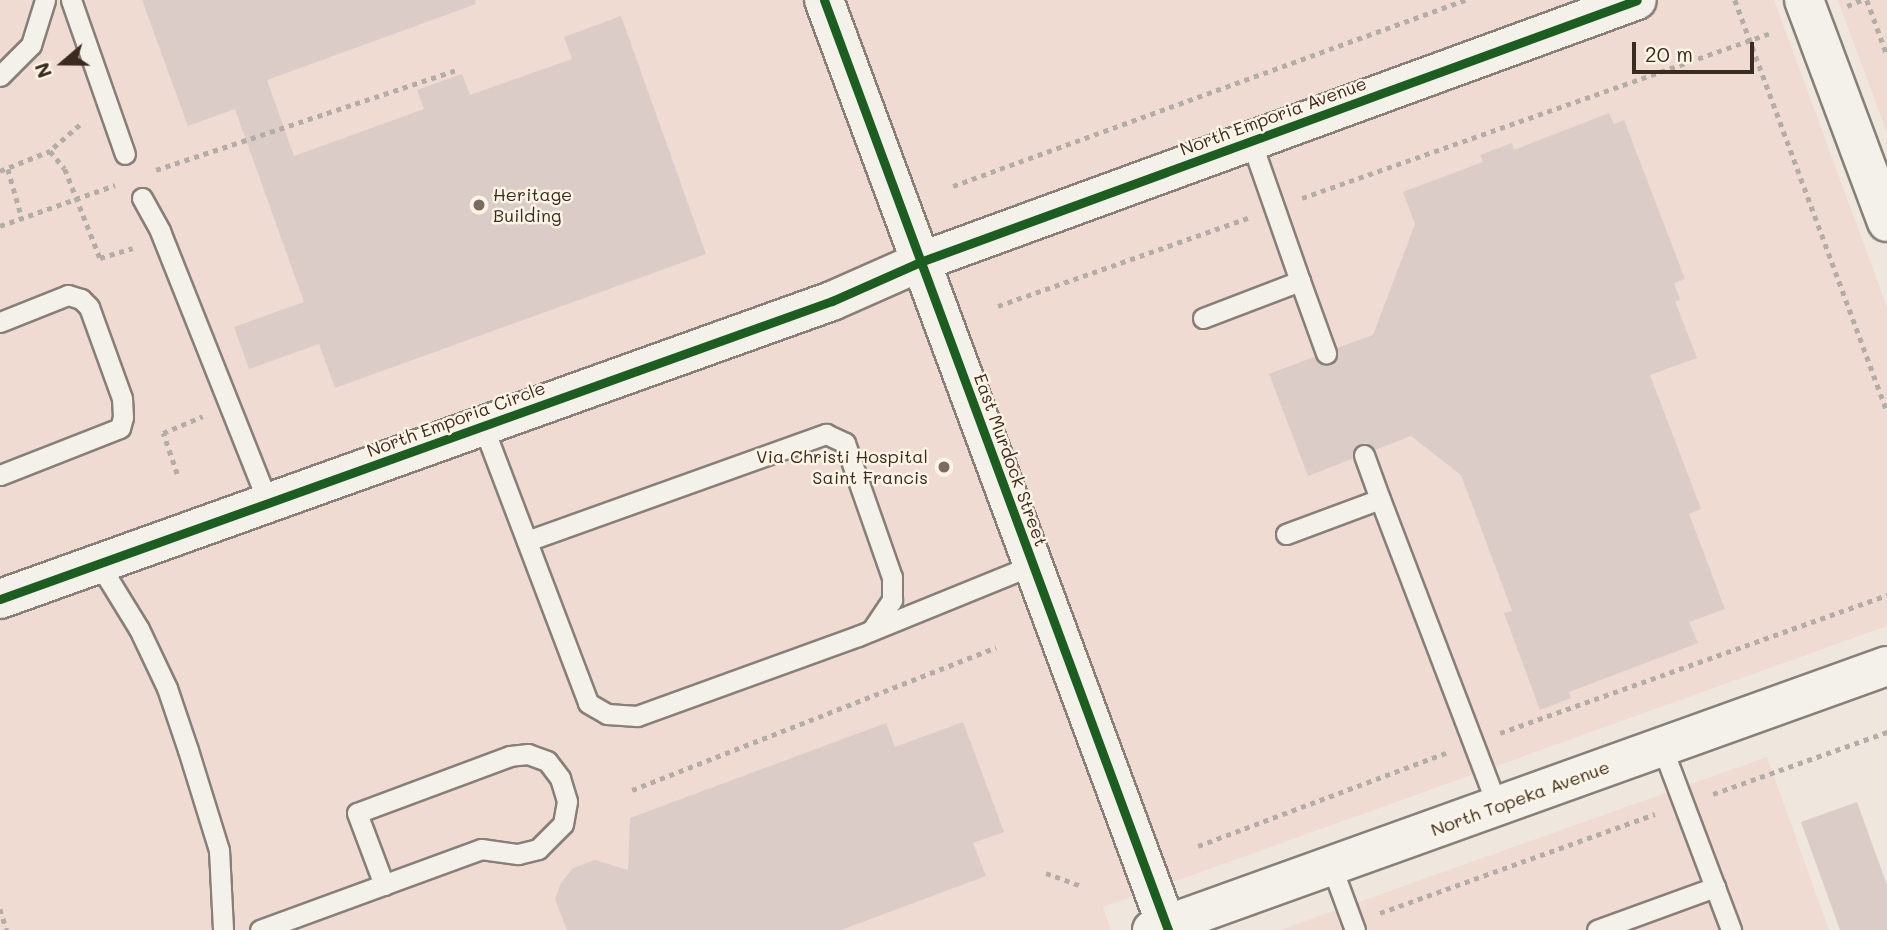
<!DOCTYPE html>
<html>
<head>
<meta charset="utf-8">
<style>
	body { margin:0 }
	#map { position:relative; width:1887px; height:930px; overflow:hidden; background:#efe6de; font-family:Mali,sans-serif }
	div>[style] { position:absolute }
	.built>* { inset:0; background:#efdbd1 }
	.building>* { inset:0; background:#dbccc7 }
	.path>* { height:4.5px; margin-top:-2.25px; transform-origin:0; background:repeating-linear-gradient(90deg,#b2ada7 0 5px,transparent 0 10px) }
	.roads { filter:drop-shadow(2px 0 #878079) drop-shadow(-2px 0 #878079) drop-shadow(0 2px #878079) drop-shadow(0 -2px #878079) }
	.service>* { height:19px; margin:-9.5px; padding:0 9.5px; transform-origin:9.5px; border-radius:9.5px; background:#f4f0ea }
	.minor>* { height:38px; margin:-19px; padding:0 19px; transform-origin:19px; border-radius:19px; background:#f4f0ea }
	.tertiary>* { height:38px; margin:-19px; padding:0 19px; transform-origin:19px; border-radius:19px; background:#f4f0ea }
	.cycleway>* { height:9px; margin:-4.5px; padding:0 4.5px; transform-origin:4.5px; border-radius:4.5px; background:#1b5e20 }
	.dots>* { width:19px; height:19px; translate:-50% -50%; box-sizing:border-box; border:4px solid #fcf5e5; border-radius:50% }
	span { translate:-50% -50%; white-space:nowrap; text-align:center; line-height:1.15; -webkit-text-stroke:5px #fcf5e5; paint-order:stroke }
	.street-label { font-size:18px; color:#3b2a1e }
	.poi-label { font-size:18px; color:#3b2a1e }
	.left { translate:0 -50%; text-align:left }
	.right { translate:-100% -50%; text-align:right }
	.north { position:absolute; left:28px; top:28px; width:70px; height:70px; -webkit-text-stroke:5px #fcf5e5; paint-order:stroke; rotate:250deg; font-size:19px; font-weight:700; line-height:28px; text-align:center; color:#3b2a1e }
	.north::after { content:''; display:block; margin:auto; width:24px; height:32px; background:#3b2a1e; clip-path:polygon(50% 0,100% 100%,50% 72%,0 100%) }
	.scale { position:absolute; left:1632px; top:42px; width:122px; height:32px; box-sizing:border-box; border:4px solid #3b2a1e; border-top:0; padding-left:9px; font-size:21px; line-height:24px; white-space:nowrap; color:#3b2a1e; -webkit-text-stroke:5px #fcf5e5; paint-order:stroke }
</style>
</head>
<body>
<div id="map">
	<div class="built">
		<i style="clip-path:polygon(0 0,1774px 0,1887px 307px,1887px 626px,1103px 907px,1111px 930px,0 930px)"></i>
		<i style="clip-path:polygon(1837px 0,1887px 0,1887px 133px,1838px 1px)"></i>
		<i style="clip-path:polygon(1767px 757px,1829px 930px,1280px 930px)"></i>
	</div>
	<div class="building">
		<i style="clip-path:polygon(142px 0,475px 0,476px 4px,267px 80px,294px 156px,424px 109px,417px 90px,462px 74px,470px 95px,572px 59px,564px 37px,621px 16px,706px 254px,335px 388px,319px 344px,249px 369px,234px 327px,304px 302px,235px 109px,188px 126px)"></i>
		<i style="clip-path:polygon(1609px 113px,1614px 124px,1624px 120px,1685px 279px,1674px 283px,1680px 300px,1675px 301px,1697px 358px,1650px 375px,1701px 509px,1689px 514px,1725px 609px,1689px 622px,1698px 643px,1569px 692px,1571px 698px,1540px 710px,1504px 613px,1512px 611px,1461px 475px,1411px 436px,1375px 450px,1367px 443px,1359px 444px,1352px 459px,1308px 476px,1269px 374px,1314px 357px,1323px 365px,1331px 364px,1337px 348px,1373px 335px,1415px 224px,1403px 192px,1483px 162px,1480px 155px,1512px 143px,1514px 150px)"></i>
		<i style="clip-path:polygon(963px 722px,1004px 832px,973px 843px,986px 876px,841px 930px,567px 930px,555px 899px,561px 883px,573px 868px,595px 860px,628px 870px,630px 818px,886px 723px,895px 747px)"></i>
		<i style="clip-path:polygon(1857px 802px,1887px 885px,1887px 930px,1840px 930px,1801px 822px)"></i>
	</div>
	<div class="path">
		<i style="left:1735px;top:0;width:439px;rotate:69.7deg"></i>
		<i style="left:1867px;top:0;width:59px;rotate:70deg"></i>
		<i style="left:1847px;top:6px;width:16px;rotate:-22deg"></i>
		<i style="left:80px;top:125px;width:40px;rotate:139deg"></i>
		<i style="left:50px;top:151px;width:23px;rotate:50deg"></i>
		<i style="left:65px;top:169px;width:96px;rotate:68.5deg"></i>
		<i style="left:100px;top:258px;width:34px;rotate:-17deg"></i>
		<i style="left:8px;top:169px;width:51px;rotate:74.1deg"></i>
		<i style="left:156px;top:170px;width:317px;rotate:-18.4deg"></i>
		<i style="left:0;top:171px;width:54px;rotate:-21.8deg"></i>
		<i style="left:953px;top:186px;width:545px;rotate:-19.97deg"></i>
		<i style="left:1302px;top:198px;width:499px;rotate:-19.4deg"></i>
		<i style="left:0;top:226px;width:122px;rotate:-19.6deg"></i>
		<i style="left:998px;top:306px;width:265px;rotate:-19.4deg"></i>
		<i style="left:177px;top:474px;width:43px;rotate:-108.9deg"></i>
		<i style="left:163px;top:433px;width:43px;rotate:-23deg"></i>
		<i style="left:1500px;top:733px;width:411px;rotate:-19.6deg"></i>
		<i style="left:632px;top:790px;width:391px;rotate:-21.4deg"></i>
		<i style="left:1713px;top:794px;width:185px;rotate:-19.6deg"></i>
		<i style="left:1198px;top:846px;width:265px;rotate:-20.6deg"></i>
		<i style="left:1046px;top:873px;width:38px;rotate:20deg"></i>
		<i style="left:0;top:909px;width:22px;rotate:72deg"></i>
		<i style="left:1380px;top:913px;width:292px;rotate:-19.8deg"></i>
	</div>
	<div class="roads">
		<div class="service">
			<i style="left:71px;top:0;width:163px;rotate:70.7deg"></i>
			<i style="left:0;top:76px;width:44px;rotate:-45deg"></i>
			<i style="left:31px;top:45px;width:47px;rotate:-72.7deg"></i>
			<i style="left:142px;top:198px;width:38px;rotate:61deg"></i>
			<i style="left:160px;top:231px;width:293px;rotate:68.3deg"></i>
			<i style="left:1300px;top:281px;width:77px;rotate:70.1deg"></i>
			<i style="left:1203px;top:318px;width:104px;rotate:-20.9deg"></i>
			<i style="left:1300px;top:281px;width:148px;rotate:-109.3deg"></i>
			<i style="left:0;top:322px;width:73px;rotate:-21.7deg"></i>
			<i style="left:68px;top:295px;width:14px;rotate:17deg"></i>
			<i style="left:81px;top:299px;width:11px;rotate:45deg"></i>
			<i style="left:89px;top:307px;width:97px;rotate:70.1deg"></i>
			<i style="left:122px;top:398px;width:19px;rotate:87deg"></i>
			<i style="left:123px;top:417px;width:11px;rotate:105deg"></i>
			<i style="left:120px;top:428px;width:129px;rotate:158.6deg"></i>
			<i style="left:483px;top:426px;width:296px;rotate:69.2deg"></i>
			<i style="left:588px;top:703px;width:22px;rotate:30deg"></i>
			<i style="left:607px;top:714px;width:30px;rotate:4deg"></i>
			<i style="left:637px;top:716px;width:235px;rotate:-19.9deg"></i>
			<i style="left:858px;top:636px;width:189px;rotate:-22.1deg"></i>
			<i style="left:1364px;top:455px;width:47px;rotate:70deg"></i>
			<i style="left:1286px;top:534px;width:100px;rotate:-20.4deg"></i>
			<i style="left:1380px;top:499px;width:329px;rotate:69.1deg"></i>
			<i style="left:527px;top:541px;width:318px;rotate:-19.7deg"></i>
			<i style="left:826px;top:434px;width:21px;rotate:25deg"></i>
			<i style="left:845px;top:443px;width:142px;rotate:70.7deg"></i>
			<i style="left:892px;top:577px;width:23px;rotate:90deg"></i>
			<i style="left:892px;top:600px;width:36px;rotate:124deg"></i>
			<i style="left:99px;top:564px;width:76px;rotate:58.4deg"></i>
			<i style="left:139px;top:629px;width:65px;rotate:64.6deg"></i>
			<i style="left:167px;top:688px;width:65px;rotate:71.3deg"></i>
			<i style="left:188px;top:750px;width:105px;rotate:72.8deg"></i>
			<i style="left:219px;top:850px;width:80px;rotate:87.1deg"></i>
			<i style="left:1662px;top:747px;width:196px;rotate:69.3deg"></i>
			<i style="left:1331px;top:865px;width:69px;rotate:69.7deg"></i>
			<i style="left:260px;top:930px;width:235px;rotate:-20.1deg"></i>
			<i style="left:481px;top:849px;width:37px;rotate:8deg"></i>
			<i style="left:518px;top:854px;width:21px;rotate:-14deg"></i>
			<i style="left:538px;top:849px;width:35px;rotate:-45deg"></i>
			<i style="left:563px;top:824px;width:23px;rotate:-80deg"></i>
			<i style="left:567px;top:801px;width:24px;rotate:-107deg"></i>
			<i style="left:560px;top:778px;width:21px;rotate:-127deg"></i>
			<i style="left:547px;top:761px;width:20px;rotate:-160deg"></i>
			<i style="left:528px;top:754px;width:18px;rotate:174deg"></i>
			<i style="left:510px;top:756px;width:163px;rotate:159.6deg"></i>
			<i style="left:357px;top:813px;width:77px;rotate:69.4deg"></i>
			<i style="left:1597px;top:930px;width:126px;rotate:-20deg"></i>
		</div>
		<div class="minor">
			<i style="left:1804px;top:0;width:237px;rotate:69.5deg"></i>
			<i style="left:0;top:599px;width:884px;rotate:-19.71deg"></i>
			<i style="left:832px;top:301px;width:96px;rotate:-23.9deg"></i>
			<i style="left:920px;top:262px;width:763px;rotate:-20.07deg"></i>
			<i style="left:1152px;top:930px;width:781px;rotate:-19.76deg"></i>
		</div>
		<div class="tertiary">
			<i style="left:824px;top:0;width:992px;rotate:69.7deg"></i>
		</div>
	</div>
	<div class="cycleway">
		<i style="left:824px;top:0;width:992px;rotate:69.7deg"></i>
		<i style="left:0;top:599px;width:884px;rotate:-19.71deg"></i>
		<i style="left:832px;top:301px;width:96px;rotate:-23.9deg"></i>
		<i style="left:920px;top:262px;width:763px;rotate:-20.07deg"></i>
	</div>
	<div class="dots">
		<i style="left:479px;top:205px;background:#7a6c61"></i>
		<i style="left:944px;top:467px;background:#7a6c61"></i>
	</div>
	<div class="street-label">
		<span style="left:1273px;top:116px;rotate:-20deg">North Emporia Avenue</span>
		<span style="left:456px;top:419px;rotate:-20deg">North Emporia Circle</span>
		<span style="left:1011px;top:460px;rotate:70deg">East Murdock Street</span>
		<span style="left:1520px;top:798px;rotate:-20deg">North Topeka Avenue</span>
	</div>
	<div class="poi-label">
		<span class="left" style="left:493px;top:205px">Heritage<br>Building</span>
		<span class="right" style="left:928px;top:467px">Via Christi Hospital<br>Saint Francis</span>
	</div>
	<div class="north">N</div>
	<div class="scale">20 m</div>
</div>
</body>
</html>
